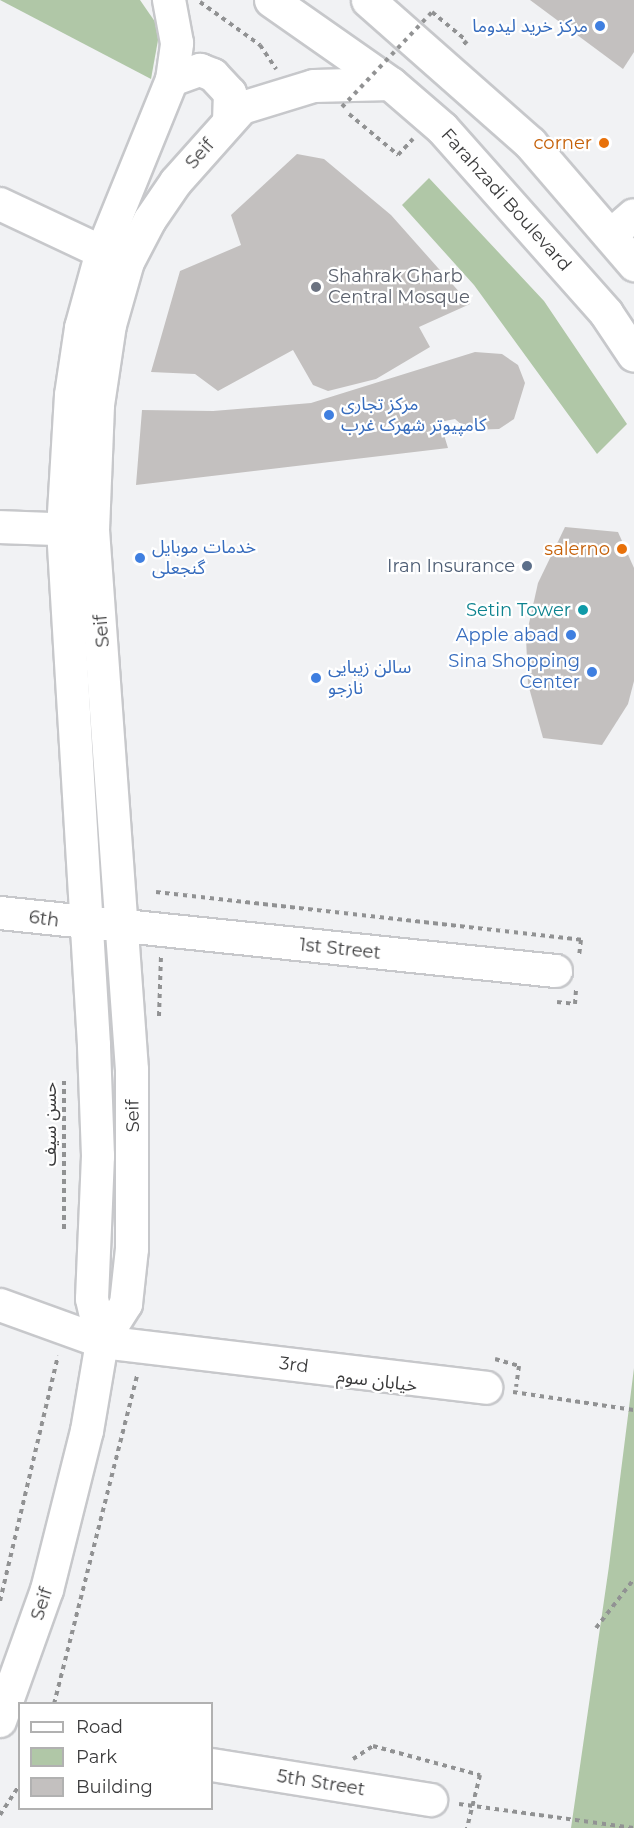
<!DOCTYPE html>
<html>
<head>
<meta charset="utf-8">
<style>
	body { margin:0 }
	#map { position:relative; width:634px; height:1828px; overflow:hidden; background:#f1f2f4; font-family:Montserrat,"Noto Sans Arabic",sans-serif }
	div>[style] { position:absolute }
	.green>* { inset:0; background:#b0c7a7 }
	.building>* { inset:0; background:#c3c0bf }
	.path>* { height:4px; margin-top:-2px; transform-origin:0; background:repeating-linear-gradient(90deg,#919293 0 4.5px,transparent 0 9px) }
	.roads { filter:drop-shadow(2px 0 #c7c8cb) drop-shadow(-2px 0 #c7c8cb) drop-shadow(0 2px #c7c8cb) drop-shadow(0 -2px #c7c8cb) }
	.minor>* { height:32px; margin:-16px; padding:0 16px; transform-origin:16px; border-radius:16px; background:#fff }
	.major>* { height:33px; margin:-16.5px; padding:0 16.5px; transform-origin:16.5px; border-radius:16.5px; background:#fff }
	.path-bridge>* { height:4px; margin-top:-2px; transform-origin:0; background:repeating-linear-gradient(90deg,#919293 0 4.5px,transparent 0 9px) }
	.dots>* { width:16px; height:16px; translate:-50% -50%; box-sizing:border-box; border:3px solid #fff; border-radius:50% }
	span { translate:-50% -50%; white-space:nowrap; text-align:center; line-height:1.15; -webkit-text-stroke:4.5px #fff; paint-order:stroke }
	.shop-label { font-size:18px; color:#366cbe }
	.right { translate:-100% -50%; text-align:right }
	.left { translate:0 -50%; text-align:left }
	.food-label { font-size:18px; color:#c56008 }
	.street-label { font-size:18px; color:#3b3b3c }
	.worship-label { font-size:18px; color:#5b616d }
	.service-label { font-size:18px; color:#4e5e75 }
	.culture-label { font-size:18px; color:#0d838f }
	.legend { position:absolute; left:18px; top:1702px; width:195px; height:108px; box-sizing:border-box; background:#fff; border:2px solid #b1b1b1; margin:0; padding:8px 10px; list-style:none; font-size:18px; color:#3b3b3c }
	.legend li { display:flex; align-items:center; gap:12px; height:30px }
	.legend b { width:30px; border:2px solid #b1b1b1 }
</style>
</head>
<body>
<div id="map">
	<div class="green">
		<i style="clip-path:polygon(0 0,140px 0,160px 29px,151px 79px)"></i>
		<i style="clip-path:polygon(429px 178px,544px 301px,627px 424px,597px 454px,474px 285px,402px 205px)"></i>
		<i style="clip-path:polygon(634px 1368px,634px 1828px,571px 1828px,609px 1566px)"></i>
	</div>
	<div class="building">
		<i style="clip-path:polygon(530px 0,634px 0,634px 52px,623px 69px)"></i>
		<i style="clip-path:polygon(297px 154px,324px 159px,391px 215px,470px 304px,419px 327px,430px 347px,376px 379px,328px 391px,313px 385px,293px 350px,218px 391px,195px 374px,151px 372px,180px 271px,241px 245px,231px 215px)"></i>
		<i style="clip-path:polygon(475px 352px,502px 354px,518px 365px,525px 383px,514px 419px,499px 429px,468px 430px,455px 419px,440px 422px,448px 448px,136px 485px,142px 410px,213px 411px,311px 403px)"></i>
		<i style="clip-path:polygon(565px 527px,618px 532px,634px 568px,634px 681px,628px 704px,602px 745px,543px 738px,528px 684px,526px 637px,538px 583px)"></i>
	</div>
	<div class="path">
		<i style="left:200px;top:2px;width:74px;rotate:35.6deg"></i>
		<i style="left:260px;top:45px;width:29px;rotate:56deg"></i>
		<i style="left:432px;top:12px;width:45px;rotate:39.6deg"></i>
		<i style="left:467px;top:41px;width:7px;rotate:135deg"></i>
		<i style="left:349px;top:114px;width:64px;rotate:39.9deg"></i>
		<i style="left:398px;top:155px;width:22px;rotate:-47deg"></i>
		<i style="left:156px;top:892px;width:428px;rotate:6.4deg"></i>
		<i style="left:581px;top:940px;width:16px;rotate:97deg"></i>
		<i style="left:557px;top:1002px;width:18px;rotate:6deg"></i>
		<i style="left:575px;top:1004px;width:14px;rotate:-86deg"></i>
		<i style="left:159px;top:1016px;width:59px;rotate:-88.1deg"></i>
		<i style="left:64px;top:1229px;width:152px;rotate:-90deg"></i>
		<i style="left:495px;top:1359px;width:25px;rotate:16deg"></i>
		<i style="left:519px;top:1366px;width:21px;rotate:98deg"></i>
		<i style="left:513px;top:1392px;width:122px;rotate:8.5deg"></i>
		<i style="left:0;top:1601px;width:252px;rotate:-76.7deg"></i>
		<i style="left:596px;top:1628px;width:62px;rotate:-52.2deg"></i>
		<i style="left:54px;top:1704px;width:339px;rotate:-75.8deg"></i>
		<i style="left:353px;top:1759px;width:24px;rotate:-33deg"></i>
		<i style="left:373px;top:1746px;width:111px;rotate:15.2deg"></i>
		<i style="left:480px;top:1775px;width:55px;rotate:103.8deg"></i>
		<i style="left:459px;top:1804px;width:177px;rotate:7.8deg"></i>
		<i style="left:0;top:1815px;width:37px;rotate:-57deg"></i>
	</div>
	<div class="roads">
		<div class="minor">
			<i style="left:172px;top:80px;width:30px;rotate:-20deg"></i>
			<i style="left:200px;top:70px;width:14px;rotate:21deg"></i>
			<i style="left:213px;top:75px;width:25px;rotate:47deg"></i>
			<i style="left:230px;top:93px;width:27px;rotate:92deg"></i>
			<i style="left:0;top:204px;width:113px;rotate:25.2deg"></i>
			<i style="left:611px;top:235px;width:30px;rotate:-41deg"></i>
			<i style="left:0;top:527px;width:83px;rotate:2.1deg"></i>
			<i style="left:0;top:913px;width:559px;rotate:5.96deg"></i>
			<i style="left:0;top:1305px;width:109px;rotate:19.9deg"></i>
			<i style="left:102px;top:1342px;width:387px;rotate:6.8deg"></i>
			<i style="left:102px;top:1342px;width:44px;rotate:-103.1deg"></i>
			<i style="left:92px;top:1299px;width:143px;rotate:-87.6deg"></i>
			<i style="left:98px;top:1156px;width:111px;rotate:-92.1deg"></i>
			<i style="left:94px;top:1045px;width:516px;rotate:-93.44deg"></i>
			<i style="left:63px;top:530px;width:135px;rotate:-86.6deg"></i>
			<i style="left:71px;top:395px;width:68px;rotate:-81.5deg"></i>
			<i style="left:81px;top:328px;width:79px;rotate:-74.6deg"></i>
			<i style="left:102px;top:252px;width:186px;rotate:-67.9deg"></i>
			<i style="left:172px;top:80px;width:37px;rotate:-82deg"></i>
			<i style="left:177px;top:43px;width:44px;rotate:-100.5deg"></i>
			<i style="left:0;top:1721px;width:139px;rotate:-70.3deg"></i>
			<i style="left:47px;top:1590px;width:164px;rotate:-75.9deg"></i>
			<i style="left:87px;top:1431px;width:90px;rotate:-80.4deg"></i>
			<i style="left:102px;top:1342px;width:45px;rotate:-57.7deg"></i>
			<i style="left:126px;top:1304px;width:55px;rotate:-83.8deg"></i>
			<i style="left:132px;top:1249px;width:179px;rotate:-90deg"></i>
			<i style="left:132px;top:1070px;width:541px;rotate:-94.13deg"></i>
			<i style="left:93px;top:530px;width:125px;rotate:-87.7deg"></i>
			<i style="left:98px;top:405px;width:81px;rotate:-81.5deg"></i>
			<i style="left:110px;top:325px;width:66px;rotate:-74.1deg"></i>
			<i style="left:128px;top:262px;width:47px;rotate:-62.4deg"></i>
			<i style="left:150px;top:220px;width:46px;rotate:-55.6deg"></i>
			<i style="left:176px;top:182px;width:99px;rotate:-48.3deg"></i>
			<i style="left:242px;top:108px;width:75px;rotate:-17deg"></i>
			<i style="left:314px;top:86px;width:77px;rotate:-1.5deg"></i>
			<i style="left:212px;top:1765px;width:222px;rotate:9.1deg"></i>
		</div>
		<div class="major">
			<i style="left:271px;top:0;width:146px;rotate:35deg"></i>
			<i style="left:391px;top:84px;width:67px;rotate:40.8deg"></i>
			<i style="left:442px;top:128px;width:247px;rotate:48.4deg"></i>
			<i style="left:606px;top:313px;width:50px;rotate:56.3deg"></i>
			<i style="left:368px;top:0;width:216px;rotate:41.4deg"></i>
			<i style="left:530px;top:143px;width:160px;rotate:49.3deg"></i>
		</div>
	</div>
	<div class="path-bridge">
		<i style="left:342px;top:107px;width:131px;rotate:-46.5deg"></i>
	</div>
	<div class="dots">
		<i style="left:600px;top:26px;background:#3f7fe0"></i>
		<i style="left:604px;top:143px;background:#e8710a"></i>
		<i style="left:316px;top:287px;background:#6b7280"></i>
		<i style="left:329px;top:415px;background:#3f7fe0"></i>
		<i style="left:622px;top:549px;background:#e8710a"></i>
		<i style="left:140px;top:558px;background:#3f7fe0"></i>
		<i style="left:527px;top:566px;background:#5c6f8a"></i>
		<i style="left:583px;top:610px;background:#0f9aa8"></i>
		<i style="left:571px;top:635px;background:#3f7fe0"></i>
		<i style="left:592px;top:672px;background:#3f7fe0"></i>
		<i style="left:316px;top:678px;background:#3f7fe0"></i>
	</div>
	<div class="shop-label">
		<span class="right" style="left:588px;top:26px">مرکز خرید لیدوما</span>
		<span class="left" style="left:341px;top:415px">مرکز تجاری<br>کامپیوتر شهرک غرب</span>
		<span class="left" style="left:152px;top:558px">خدمات موبایل<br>گنجعلی</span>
		<span class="right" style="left:559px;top:635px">Apple abad</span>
		<span class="right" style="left:580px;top:672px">Sina Shopping<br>Center</span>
		<span class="left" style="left:328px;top:678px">سالن زیبایی<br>نازجو</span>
	</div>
	<div class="food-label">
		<span class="right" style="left:592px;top:143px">corner</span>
		<span class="right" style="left:610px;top:549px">salerno</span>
	</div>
	<div class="street-label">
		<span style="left:200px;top:154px;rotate:-49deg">Seif</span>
		<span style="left:506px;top:200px;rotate:48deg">Farahzadi Boulevard</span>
		<span style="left:102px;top:631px;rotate:-95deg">Seif</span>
		<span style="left:44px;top:919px;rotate:8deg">6th</span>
		<span style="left:340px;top:949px;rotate:6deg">1st Street</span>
		<span style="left:133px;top:1116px;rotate:-91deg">Seif</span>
		<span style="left:50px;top:1124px;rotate:-90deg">حسن سیف</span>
		<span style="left:294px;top:1365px;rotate:7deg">3rd</span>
		<span style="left:377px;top:1381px;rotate:7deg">خیابان سوم</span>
		<span style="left:42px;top:1604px;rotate:-72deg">Seif</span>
		<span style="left:321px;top:1783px;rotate:9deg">5th Street</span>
	</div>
	<div class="worship-label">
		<span class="left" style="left:328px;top:287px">Shahrak Gharb<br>Central Mosque</span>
	</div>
	<div class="service-label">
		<span class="right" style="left:515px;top:566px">Iran Insurance</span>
	</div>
	<div class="culture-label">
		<span class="right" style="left:571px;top:610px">Setin Tower</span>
	</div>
	<ul class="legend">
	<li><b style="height:8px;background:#fff"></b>Road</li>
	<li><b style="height:16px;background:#b0c7a7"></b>Park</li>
	<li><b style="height:16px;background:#c3c0bf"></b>Building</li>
	</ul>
</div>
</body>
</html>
